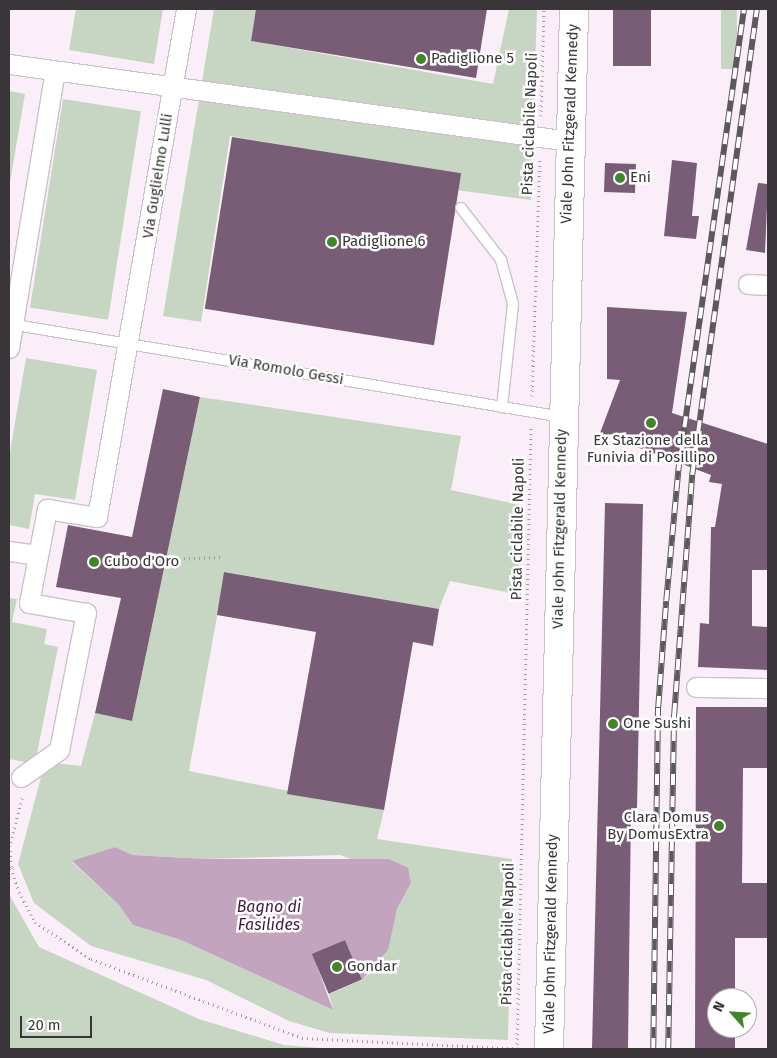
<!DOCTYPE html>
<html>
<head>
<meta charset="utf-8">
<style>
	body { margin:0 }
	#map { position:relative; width:777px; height:1058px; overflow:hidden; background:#faeff8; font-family:"Fira Sans",sans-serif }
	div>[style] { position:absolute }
	.green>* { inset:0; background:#c6d6c2; transform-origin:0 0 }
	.water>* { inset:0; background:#c2a4be }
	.building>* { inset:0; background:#795d76; transform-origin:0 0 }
	.path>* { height:3px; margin-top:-1.5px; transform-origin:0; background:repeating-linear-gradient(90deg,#a199a0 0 1px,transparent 0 5px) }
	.roads { filter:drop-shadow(1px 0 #ccc1ca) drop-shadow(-1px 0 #ccc1ca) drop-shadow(0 1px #ccc1ca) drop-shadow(0 -1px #ccc1ca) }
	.lane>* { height:10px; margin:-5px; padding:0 5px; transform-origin:5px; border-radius:5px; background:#fff }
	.street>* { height:19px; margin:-9.5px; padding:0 9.5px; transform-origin:9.5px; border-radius:9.5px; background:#fff }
	.primary>* { height:28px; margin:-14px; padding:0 14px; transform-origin:14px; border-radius:14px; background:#fff }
	.rail>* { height:5.5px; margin-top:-2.75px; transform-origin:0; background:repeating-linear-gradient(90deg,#fff 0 11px,#5e585c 0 22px); box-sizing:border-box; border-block:1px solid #5e585c }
	.dots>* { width:14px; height:14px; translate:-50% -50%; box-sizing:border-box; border:2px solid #fff; border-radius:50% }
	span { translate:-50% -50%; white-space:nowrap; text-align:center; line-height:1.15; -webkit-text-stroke:5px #fff; paint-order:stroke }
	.poi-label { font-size:15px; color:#393538 }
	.left { translate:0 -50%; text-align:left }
	.right { translate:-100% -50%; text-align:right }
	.street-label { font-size:15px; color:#393538 }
	.water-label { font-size:16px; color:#41193e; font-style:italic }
	.frame { position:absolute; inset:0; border:10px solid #393538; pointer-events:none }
	.north { position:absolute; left:707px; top:988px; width:50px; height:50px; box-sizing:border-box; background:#fff; border:1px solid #b0aeaf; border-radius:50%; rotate:296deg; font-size:14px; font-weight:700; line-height:20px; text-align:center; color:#393538 }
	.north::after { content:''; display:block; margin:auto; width:18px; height:22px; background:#428528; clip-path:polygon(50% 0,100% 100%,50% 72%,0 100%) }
	.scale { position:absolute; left:20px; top:1016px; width:72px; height:22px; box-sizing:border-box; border:2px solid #393538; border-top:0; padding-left:6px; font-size:15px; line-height:18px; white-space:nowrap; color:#393538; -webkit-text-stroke:4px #fff; paint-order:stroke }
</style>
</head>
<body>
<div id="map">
	<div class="green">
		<i style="clip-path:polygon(76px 9px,163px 9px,154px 64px,69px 50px)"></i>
		<i style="clip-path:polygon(214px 9px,256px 9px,251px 41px,493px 84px,509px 9px,537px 9px,531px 200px,456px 190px,461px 175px,230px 136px,201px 322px,163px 316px)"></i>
		<i style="left:721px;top:9px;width:16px;height:60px"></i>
		<i style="clip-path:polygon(9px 91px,25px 94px,9px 188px)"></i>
		<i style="left:63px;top:99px;width:79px;height:211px;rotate:9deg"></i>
		<i style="clip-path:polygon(26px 358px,97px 370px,75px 500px,35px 494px,29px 529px,9px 525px,9px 458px)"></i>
		<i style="clip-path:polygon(evenodd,200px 397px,461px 436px,451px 490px,521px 505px,521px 595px,450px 581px,439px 609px,225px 572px,189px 771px,384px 810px,377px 839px,512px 859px,508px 1040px,330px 1033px,289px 1021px,206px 980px,91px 946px,34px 903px,18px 864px,45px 762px,81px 766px,95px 713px,132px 721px,200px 397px,115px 847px,133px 855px,206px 859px,340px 855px,411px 883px,397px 909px,381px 963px,362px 980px,329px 994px,333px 1010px,181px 940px,133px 925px,119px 905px,72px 862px,115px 847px)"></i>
		<i style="clip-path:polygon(9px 598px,17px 599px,12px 622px,47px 629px,44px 644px,58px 647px,35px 764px,9px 759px)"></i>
		<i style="clip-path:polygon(9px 894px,39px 947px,199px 1019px,284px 1045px,335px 1049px,9px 1049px)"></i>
	</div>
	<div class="water">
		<i style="clip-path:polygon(115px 847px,133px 855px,206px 859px,389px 859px,408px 868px,411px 883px,397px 909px,388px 950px,362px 980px,345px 940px,313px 955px,333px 1010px,181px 940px,133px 925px,119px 905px,72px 861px)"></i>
	</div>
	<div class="building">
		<i style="clip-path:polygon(256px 9px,487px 9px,476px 78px,251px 41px)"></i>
		<i style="left:613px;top:9px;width:38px;height:57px"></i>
		<i style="left:232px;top:137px;width:232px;height:174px;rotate:9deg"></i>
		<i style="clip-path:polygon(672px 160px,697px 163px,692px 216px,699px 216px,696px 239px,664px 236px)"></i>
		<i style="left:605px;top:163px;width:31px;height:29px;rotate:2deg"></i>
		<i style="clip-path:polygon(758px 183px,768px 184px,765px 253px,746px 250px)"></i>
		<i style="clip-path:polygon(607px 307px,687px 312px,672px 413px,768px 444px,768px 570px,752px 570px,752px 626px,768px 627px,768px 670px,698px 667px,700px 623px,709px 624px,711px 527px,715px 527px,722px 484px,709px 482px,711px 475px,600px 433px,620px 380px,607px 379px)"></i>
		<i style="clip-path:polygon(163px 389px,200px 397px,132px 721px,95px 713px,121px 598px,56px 587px,68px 525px,132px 537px)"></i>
		<i style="clip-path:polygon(605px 503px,643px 504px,637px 809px,631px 809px,628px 1049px,592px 1049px)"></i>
		<i style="clip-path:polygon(224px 572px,439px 609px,433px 646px,413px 642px,384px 810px,287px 794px,316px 632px,217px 615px)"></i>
		<i style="clip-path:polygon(696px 707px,768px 707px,768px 768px,743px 768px,742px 883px,768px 883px,768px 938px,735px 938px,735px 998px,717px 998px,717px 1028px,735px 1028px,735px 1049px,695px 1049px)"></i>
		<i style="left:345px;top:940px;width:43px;height:36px;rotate:67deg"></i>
	</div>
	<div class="path">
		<i style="left:541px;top:116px;width:107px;rotate:-88.4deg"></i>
		<i style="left:532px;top:396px;width:238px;rotate:-88.1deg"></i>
		<i style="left:169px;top:559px;width:53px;rotate:-2.2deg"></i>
		<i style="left:22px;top:798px;width:49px;rotate:104deg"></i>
		<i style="left:10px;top:846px;width:22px;rotate:87deg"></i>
		<i style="left:11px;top:868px;width:25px;rotate:72deg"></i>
		<i style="left:19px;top:892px;width:34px;rotate:62deg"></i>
		<i style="left:35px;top:922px;width:67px;rotate:33.5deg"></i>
		<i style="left:91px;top:959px;width:225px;rotate:20.5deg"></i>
		<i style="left:302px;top:1038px;width:222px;rotate:2.8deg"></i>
		<i style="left:517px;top:1049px;width:621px;rotate:-88.71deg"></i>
	</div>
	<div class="roads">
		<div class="lane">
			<i style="left:461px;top:208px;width:66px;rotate:52.4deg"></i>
			<i style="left:501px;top:260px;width:46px;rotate:74.7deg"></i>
			<i style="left:513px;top:304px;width:104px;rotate:96.1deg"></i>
			<i style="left:10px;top:324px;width:560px;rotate:9.56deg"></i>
		</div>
		<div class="street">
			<i style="left:9px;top:64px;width:565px;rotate:7.83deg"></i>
			<i style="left:748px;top:284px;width:20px;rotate:3deg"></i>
			<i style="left:9px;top:348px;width:281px;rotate:-80.6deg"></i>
			<i style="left:9px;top:551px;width:29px;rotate:8deg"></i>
			<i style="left:696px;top:687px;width:72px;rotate:0.8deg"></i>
			<i style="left:21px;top:777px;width:47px;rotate:-35.4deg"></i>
			<i style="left:59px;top:750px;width:140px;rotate:-78.9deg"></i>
			<i style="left:86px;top:613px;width:58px;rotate:-170deg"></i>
			<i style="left:29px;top:603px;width:96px;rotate:-79.2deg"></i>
			<i style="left:47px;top:509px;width:51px;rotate:9.1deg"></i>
			<i style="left:97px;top:517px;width:516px;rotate:-80.06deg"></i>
		</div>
		<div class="primary">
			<i style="left:549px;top:1049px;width:1040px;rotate:-88.62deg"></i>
		</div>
	</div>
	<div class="rail">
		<i style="left:653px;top:1049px;width:342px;rotate:-89.2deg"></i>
		<i style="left:658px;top:707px;width:106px;rotate:-85.7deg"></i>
		<i style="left:666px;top:601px;width:131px;rotate:-84.7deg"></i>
		<i style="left:678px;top:471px;width:467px;rotate:-81.9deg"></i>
		<i style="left:668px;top:1049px;width:335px;rotate:-89deg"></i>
		<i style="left:674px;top:714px;width:240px;rotate:-85.7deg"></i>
		<i style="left:692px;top:475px;width:471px;rotate:-82.1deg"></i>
	</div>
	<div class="dots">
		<i style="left:421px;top:59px;background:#428528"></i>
		<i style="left:620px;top:178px;background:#428528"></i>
		<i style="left:332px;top:242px;background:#428528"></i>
		<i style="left:651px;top:423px;background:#428528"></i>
		<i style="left:94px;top:562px;background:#428528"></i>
		<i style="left:613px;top:724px;background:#428528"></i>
		<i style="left:719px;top:826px;background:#428528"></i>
		<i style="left:337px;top:967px;background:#428528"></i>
	</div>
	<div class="poi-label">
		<span class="left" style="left:431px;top:59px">Padiglione 5</span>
		<span class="left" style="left:630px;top:178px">Eni</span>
		<span class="left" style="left:342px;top:242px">Padiglione 6</span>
		<span style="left:651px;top:449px">Ex Stazione della<br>Funivia di Posillipo</span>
		<span class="left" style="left:104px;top:562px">Cubo d'Oro</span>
		<span class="left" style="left:623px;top:724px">One Sushi</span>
		<span class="right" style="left:709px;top:826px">Clara Domus<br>By DomusExtra</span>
		<span class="left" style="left:347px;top:967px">Gondar</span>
	</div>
	<div class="street-label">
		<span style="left:530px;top:124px;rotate:-88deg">Pista ciclabile Napoli</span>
		<span style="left:570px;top:124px;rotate:-88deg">Viale John Fitzgerald Kennedy</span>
		<span style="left:158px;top:176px;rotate:-81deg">Via Guglielmo Lulli</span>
		<span style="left:286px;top:370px;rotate:10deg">Via Romolo Gessi</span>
		<span style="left:518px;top:529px;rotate:-89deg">Pista ciclabile Napoli</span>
		<span style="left:560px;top:529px;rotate:-89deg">Viale John Fitzgerald Kennedy</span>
		<span style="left:508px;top:934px;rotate:-89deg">Pista ciclabile Napoli</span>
		<span style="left:551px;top:934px;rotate:-89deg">Viale John Fitzgerald Kennedy</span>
	</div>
	<div class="water-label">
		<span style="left:269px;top:916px">Bagno di<br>Fasilides</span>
	</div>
	<div class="frame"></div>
	<div class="north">N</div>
	<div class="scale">20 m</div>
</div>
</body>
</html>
